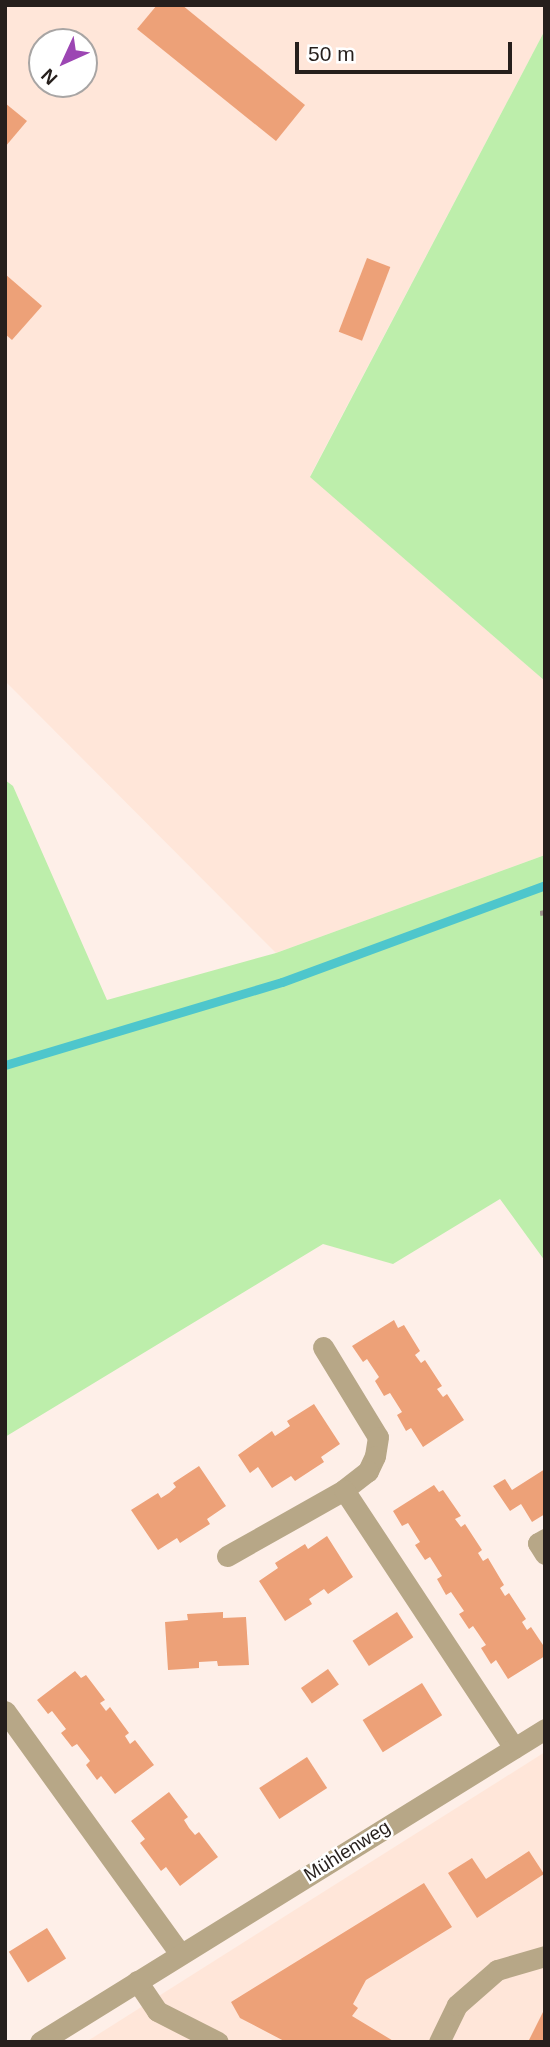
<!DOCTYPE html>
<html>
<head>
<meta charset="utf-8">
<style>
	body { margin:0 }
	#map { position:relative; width:550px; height:2047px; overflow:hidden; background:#feefe8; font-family:Arial,sans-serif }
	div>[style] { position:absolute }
	.built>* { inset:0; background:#ffe6d9 }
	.green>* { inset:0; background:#bdeeab }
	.stream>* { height:9px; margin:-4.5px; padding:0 4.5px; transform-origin:4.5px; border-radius:4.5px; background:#4ec6cc }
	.building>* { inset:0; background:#eda178; transform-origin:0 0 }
	.path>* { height:4.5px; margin-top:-2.25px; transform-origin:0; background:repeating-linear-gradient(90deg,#9f948f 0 5px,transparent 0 8.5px) }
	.minor>* { height:21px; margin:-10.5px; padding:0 10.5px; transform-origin:10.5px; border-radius:10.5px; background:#b7a787 }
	span { translate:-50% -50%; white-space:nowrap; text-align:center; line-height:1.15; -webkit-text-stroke:5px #fff; paint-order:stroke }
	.street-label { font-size:19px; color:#261f1c }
	.frame { position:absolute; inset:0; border:7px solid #261f1c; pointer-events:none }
	.north { position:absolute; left:28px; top:28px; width:70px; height:70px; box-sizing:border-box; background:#fff; border:2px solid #a8a5a4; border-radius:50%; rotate:225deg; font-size:19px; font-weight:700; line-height:28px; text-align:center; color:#261f1c }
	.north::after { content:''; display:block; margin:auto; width:24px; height:32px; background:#9c46b3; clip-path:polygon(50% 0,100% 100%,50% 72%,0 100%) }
	.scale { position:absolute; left:295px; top:42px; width:217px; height:32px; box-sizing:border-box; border:4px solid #261f1c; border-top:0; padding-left:9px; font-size:21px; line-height:24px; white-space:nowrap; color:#261f1c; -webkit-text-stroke:5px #fff; paint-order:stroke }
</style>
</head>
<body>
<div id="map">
	<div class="built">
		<i style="clip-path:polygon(evenodd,5px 5px,545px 5px,545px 30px,310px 476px,545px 681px,545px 855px,276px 953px,5px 681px,5px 5px,42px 42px,84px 42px,84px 84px,42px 84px,42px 42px)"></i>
		<i style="clip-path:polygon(545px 1752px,545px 2042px,86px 2042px)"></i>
	</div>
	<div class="green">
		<i style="clip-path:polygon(545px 30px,545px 681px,310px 477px)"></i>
		<i style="clip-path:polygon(5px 780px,13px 786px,107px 1000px,276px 953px,545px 855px,545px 1261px,500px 1199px,393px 1264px,323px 1244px,5px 1437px)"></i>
	</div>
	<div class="stream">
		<i style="left:5px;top:1065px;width:289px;rotate:-16.7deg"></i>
		<i style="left:282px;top:982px;width:280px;rotate:-20.2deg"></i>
	</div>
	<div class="building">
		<i style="clip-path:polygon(157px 5px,182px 5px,305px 105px,276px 141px,137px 29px)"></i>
		<i style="clip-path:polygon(5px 103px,27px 121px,5px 147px)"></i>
		<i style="left:367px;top:258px;width:25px;height:79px;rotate:21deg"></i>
		<i style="clip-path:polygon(5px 274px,42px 306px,12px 340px,5px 334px)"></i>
		<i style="clip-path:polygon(394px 1320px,398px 1328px,404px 1325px,420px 1351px,415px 1355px,421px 1363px,425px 1360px,442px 1386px,437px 1389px,443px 1397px,447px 1394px,464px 1420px,423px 1447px,411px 1428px,406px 1431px,397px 1415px,402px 1412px,390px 1393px,384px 1396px,375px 1381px,379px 1377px,367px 1359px,363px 1362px,352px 1346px)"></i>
		<i style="clip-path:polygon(314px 1404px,340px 1444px,321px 1457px,324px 1462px,295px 1481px,291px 1476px,272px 1488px,258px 1467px,250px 1473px,238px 1455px,272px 1431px,275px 1436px,290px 1426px,287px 1421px)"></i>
		<i style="clip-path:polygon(199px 1466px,226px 1506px,207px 1519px,210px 1524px,180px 1543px,177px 1538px,158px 1550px,131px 1510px,158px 1493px,161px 1498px,169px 1493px,176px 1487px,173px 1483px)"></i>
		<i style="clip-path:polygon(545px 1469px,545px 1514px,532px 1522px,521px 1504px,510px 1511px,493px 1486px,505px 1479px,512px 1490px)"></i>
		<i style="clip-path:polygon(434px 1485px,439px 1492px,443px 1490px,461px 1516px,455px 1519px,461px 1527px,465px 1524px,482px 1550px,478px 1553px,483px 1561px,488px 1558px,504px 1585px,500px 1588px,505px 1596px,509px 1593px,526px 1619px,522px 1622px,527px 1630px,531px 1627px,545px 1648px,545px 1656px,508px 1679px,496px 1660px,491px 1664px,481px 1648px,486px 1645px,473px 1626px,469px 1629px,459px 1614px,464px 1611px,451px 1592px,446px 1595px,437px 1579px,442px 1576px,430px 1557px,425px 1560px,415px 1545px,420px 1542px,408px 1523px,402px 1526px,393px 1511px)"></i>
		<i style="clip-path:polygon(327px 1536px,353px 1577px,328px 1594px,324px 1589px,309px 1599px,312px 1604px,285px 1621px,259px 1581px,278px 1568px,275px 1563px,305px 1544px,308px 1549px)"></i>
		<i style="clip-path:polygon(223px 1612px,223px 1618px,246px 1617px,249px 1665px,218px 1666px,217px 1661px,199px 1662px,199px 1668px,168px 1670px,165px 1622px,188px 1620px,187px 1614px)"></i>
		<i style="left:397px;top:1612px;width:30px;height:53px;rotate:57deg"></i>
		<i style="left:328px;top:1669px;width:19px;height:33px;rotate:55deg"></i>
		<i style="clip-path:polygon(75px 1671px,81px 1678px,86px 1675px,105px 1700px,100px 1703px,106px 1711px,110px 1707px,129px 1733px,125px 1736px,130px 1744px,135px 1740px,154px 1765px,115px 1794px,101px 1776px,97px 1780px,86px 1765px,90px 1761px,77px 1744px,72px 1747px,61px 1733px,66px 1729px,52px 1711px,48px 1714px,37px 1700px)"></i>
		<i style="left:422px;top:1683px;width:38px;height:70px;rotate:58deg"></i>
		<i style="left:307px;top:1757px;width:37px;height:57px;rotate:57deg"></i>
		<i style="clip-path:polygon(169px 1792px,188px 1817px,184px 1820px,189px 1828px,195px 1835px,199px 1832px,218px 1857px,180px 1886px,166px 1867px,161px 1871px,140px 1843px,145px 1839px,131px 1821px)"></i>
		<i style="clip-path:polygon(529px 1851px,544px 1874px,477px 1918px,448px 1873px,472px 1858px,486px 1879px)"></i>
		<i style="clip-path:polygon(424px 1883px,452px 1927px,366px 1980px,353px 2004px,358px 2008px,352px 2016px,395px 2042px,286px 2042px,240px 2018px,231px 2002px)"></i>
		<i style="left:47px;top:1928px;width:36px;height:45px;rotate:58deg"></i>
		<i style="clip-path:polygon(545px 2008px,545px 2042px,528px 2042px)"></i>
	</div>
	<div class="path">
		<i style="left:540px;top:913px;width:5px;rotate:-11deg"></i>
	</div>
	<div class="minor">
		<i style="left:323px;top:1347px;width:105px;rotate:58.6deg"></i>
		<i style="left:378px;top:1437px;width:19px;rotate:99deg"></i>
		<i style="left:375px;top:1456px;width:17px;rotate:115deg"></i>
		<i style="left:368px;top:1471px;width:31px;rotate:142deg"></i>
		<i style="left:545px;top:1539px;width:8px;rotate:150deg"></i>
		<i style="left:538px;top:1543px;width:13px;rotate:58deg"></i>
		<i style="left:227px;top:1556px;width:134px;rotate:-29.4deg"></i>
		<i style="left:344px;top:1490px;width:309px;rotate:56.6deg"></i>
		<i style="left:5px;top:1711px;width:299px;rotate:54.2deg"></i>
		<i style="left:137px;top:1981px;width:36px;rotate:56deg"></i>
		<i style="left:157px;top:2011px;width:68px;rotate:26.9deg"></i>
		<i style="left:40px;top:2042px;width:594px;rotate:-31.79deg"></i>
		<i style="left:439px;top:2042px;width:41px;rotate:-64.1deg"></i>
		<i style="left:457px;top:2005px;width:53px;rotate:-41.2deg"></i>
		<i style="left:497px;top:1970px;width:50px;rotate:-16.3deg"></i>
	</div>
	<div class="street-label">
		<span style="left:347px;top:1851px;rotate:-32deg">Mühlenweg</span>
	</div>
	<div class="frame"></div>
	<div class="north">N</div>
	<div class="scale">50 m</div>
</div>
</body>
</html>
